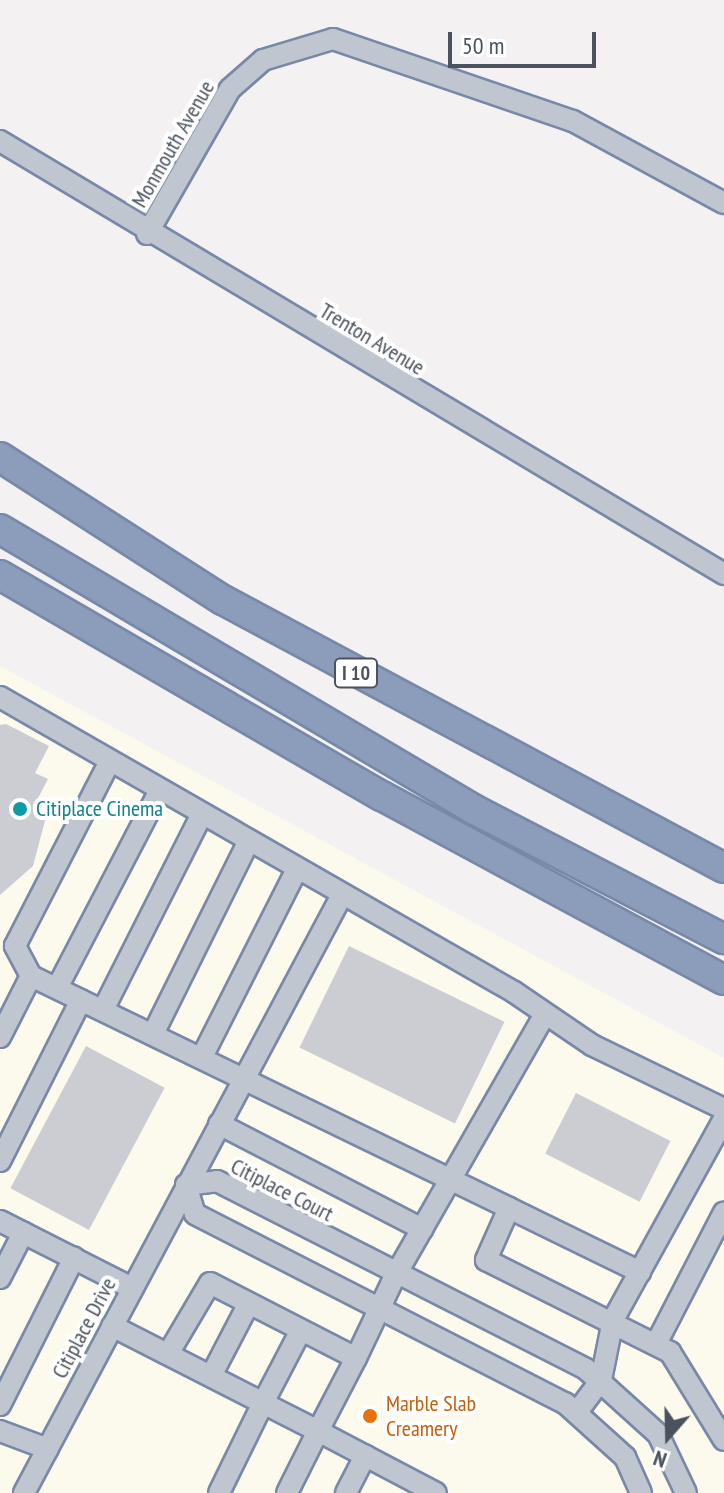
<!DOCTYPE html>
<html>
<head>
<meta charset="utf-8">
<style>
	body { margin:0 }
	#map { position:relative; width:724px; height:1493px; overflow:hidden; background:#f3f1f1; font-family:"PT Sans Narrow",sans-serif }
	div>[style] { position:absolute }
	.commercial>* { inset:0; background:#fcf9ed }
	.building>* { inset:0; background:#cbcdd3; transform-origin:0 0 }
	.roads { filter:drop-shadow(2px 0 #7788a8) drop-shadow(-2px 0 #7788a8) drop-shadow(0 2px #7788a8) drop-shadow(0 -2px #7788a8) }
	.minor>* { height:20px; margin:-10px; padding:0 10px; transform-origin:10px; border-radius:10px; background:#c0c6cf }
	.highway>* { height:28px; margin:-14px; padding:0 14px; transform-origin:14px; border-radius:14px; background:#8c9dbc }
	.dots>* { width:22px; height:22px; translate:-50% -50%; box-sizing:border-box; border:4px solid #fff; border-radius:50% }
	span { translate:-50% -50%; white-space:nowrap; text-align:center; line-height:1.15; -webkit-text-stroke:8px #fff; paint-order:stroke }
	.shield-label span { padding:2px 6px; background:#fff; border:2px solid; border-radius:6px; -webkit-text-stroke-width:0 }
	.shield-label { font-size:20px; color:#4a525d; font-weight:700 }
	.street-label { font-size:22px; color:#4a525d }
	.culture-label { font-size:22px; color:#0d838f }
	.left { translate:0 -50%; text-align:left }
	.food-label { font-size:22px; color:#c56008 }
	.north { position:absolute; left:628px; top:1397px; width:80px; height:80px; -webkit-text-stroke:6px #fff; paint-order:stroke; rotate:200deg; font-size:22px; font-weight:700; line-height:32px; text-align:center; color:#4a525d }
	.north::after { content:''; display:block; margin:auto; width:28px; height:36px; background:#4a525d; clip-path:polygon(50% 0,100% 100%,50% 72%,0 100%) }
	.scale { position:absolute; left:448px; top:32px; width:148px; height:36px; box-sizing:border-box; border:4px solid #4a525d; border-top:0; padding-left:10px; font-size:24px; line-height:28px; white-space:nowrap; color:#4a525d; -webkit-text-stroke:6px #fff; paint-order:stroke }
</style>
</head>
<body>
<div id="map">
	<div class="commercial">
		<i style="clip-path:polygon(0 666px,724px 1058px,724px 1493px,0 1493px)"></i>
	</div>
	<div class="building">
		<i style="clip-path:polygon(6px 724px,49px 746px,35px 773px,48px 779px,34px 806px,47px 813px,33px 866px,0 895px,0 725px)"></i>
		<i style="left:349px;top:946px;width:173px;height:113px;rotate:26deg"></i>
		<i style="left:86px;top:1046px;width:89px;height:161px;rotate:28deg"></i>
		<i style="left:576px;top:1093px;width:106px;height:68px;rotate:27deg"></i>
	</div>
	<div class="roads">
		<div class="minor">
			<i style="left:0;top:141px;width:844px;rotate:30.88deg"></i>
			<i style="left:147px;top:234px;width:167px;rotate:-60.2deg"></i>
			<i style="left:230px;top:89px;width:44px;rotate:-41.3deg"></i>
			<i style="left:263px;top:60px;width:73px;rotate:-16.7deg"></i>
			<i style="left:333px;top:39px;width:254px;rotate:18.9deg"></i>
			<i style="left:573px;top:121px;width:172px;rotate:28.5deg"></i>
			<i style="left:0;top:697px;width:593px;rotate:29.85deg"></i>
			<i style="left:514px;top:992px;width:94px;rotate:34.2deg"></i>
			<i style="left:592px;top:1045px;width:147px;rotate:25.9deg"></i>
			<i style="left:110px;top:761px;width:208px;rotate:117.2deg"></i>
			<i style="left:15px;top:946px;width:34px;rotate:62deg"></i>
			<i style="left:31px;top:976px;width:531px;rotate:25.89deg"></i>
			<i style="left:509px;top:1208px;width:57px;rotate:113.9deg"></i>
			<i style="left:486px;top:1260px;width:206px;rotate:26.6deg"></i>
			<i style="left:670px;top:1352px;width:103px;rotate:58.5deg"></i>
			<i style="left:57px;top:988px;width:223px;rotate:-62.5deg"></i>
			<i style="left:103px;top:1010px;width:220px;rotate:-63.2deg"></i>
			<i style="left:153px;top:1034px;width:216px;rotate:-63.6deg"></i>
			<i style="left:0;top:1037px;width:68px;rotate:-63.1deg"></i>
			<i style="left:202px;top:1057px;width:211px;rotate:-63.2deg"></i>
			<i style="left:219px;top:1124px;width:229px;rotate:27.3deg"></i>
			<i style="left:0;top:1161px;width:180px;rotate:-63.3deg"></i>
			<i style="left:186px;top:1185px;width:31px;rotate:-7deg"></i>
			<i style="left:217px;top:1181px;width:414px;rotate:27deg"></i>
			<i style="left:586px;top:1369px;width:97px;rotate:42.1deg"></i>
			<i style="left:658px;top:1434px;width:65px;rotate:64.6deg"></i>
			<i style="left:186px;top:1185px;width:30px;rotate:73deg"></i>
			<i style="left:195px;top:1214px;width:415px;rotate:27.1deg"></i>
			<i style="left:565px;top:1403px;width:81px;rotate:42deg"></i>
			<i style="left:625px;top:1457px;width:39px;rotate:66deg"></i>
			<i style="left:509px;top:1208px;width:146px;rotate:26deg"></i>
			<i style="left:0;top:1221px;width:148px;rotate:26.9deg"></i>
			<i style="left:0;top:1278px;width:51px;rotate:-62.9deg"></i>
			<i style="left:112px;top:1326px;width:169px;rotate:27deg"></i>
			<i style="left:263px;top:1403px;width:100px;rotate:116.1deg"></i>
			<i style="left:656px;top:1344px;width:148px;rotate:-62.7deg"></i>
			<i style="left:168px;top:1354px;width:82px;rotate:-59.4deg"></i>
			<i style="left:210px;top:1283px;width:164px;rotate:27.2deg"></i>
			<i style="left:356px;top:1358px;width:91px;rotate:-64.6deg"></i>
			<i style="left:395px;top:1276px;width:300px;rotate:-60.2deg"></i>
			<i style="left:356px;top:1358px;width:82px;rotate:117.5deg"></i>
			<i style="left:318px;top:1431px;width:133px;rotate:27.7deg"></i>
			<i style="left:211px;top:1376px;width:82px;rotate:-62.5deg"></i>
			<i style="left:0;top:1405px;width:165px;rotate:-63.3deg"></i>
			<i style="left:577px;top:1412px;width:40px;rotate:-53deg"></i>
			<i style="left:601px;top:1380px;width:61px;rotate:-78.7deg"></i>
			<i style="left:613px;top:1320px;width:230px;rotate:-61.1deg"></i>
			<i style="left:0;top:1431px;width:51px;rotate:20.6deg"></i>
			<i style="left:24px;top:1493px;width:677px;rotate:-62deg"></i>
			<i style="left:287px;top:1493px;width:69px;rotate:-63.4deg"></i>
			<i style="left:318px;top:1431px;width:62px;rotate:-153deg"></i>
			<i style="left:263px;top:1403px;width:82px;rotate:-62.5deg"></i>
			<i style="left:346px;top:1493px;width:42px;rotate:-62.8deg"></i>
		</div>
		<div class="highway">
			<i style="left:0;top:457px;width:265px;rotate:32.7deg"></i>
			<i style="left:223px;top:600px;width:568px;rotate:28.14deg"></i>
			<i style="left:0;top:529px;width:550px;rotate:30.62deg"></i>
			<i style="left:473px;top:809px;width:283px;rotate:27.4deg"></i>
			<i style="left:0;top:575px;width:441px;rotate:30.1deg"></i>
			<i style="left:382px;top:796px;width:388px;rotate:28.3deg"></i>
		</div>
	</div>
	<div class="dots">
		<i style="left:20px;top:809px;background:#0f9aa8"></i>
		<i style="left:370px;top:1416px;background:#e8710a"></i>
	</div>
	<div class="shield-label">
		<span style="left:356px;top:673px">I 10</span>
	</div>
	<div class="street-label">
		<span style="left:173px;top:144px;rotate:-60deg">Monmouth Avenue</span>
		<span style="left:372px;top:339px;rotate:31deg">Trenton Avenue</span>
		<span style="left:282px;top:1190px;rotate:27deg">Citiplace Court</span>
		<span style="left:84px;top:1328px;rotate:-62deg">Citiplace Drive</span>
	</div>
	<div class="culture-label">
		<span class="left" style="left:36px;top:809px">Citiplace Cinema</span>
	</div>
	<div class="food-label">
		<span class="left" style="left:386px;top:1416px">Marble Slab<br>Creamery</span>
	</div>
	<div class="north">N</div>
	<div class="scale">50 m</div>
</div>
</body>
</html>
